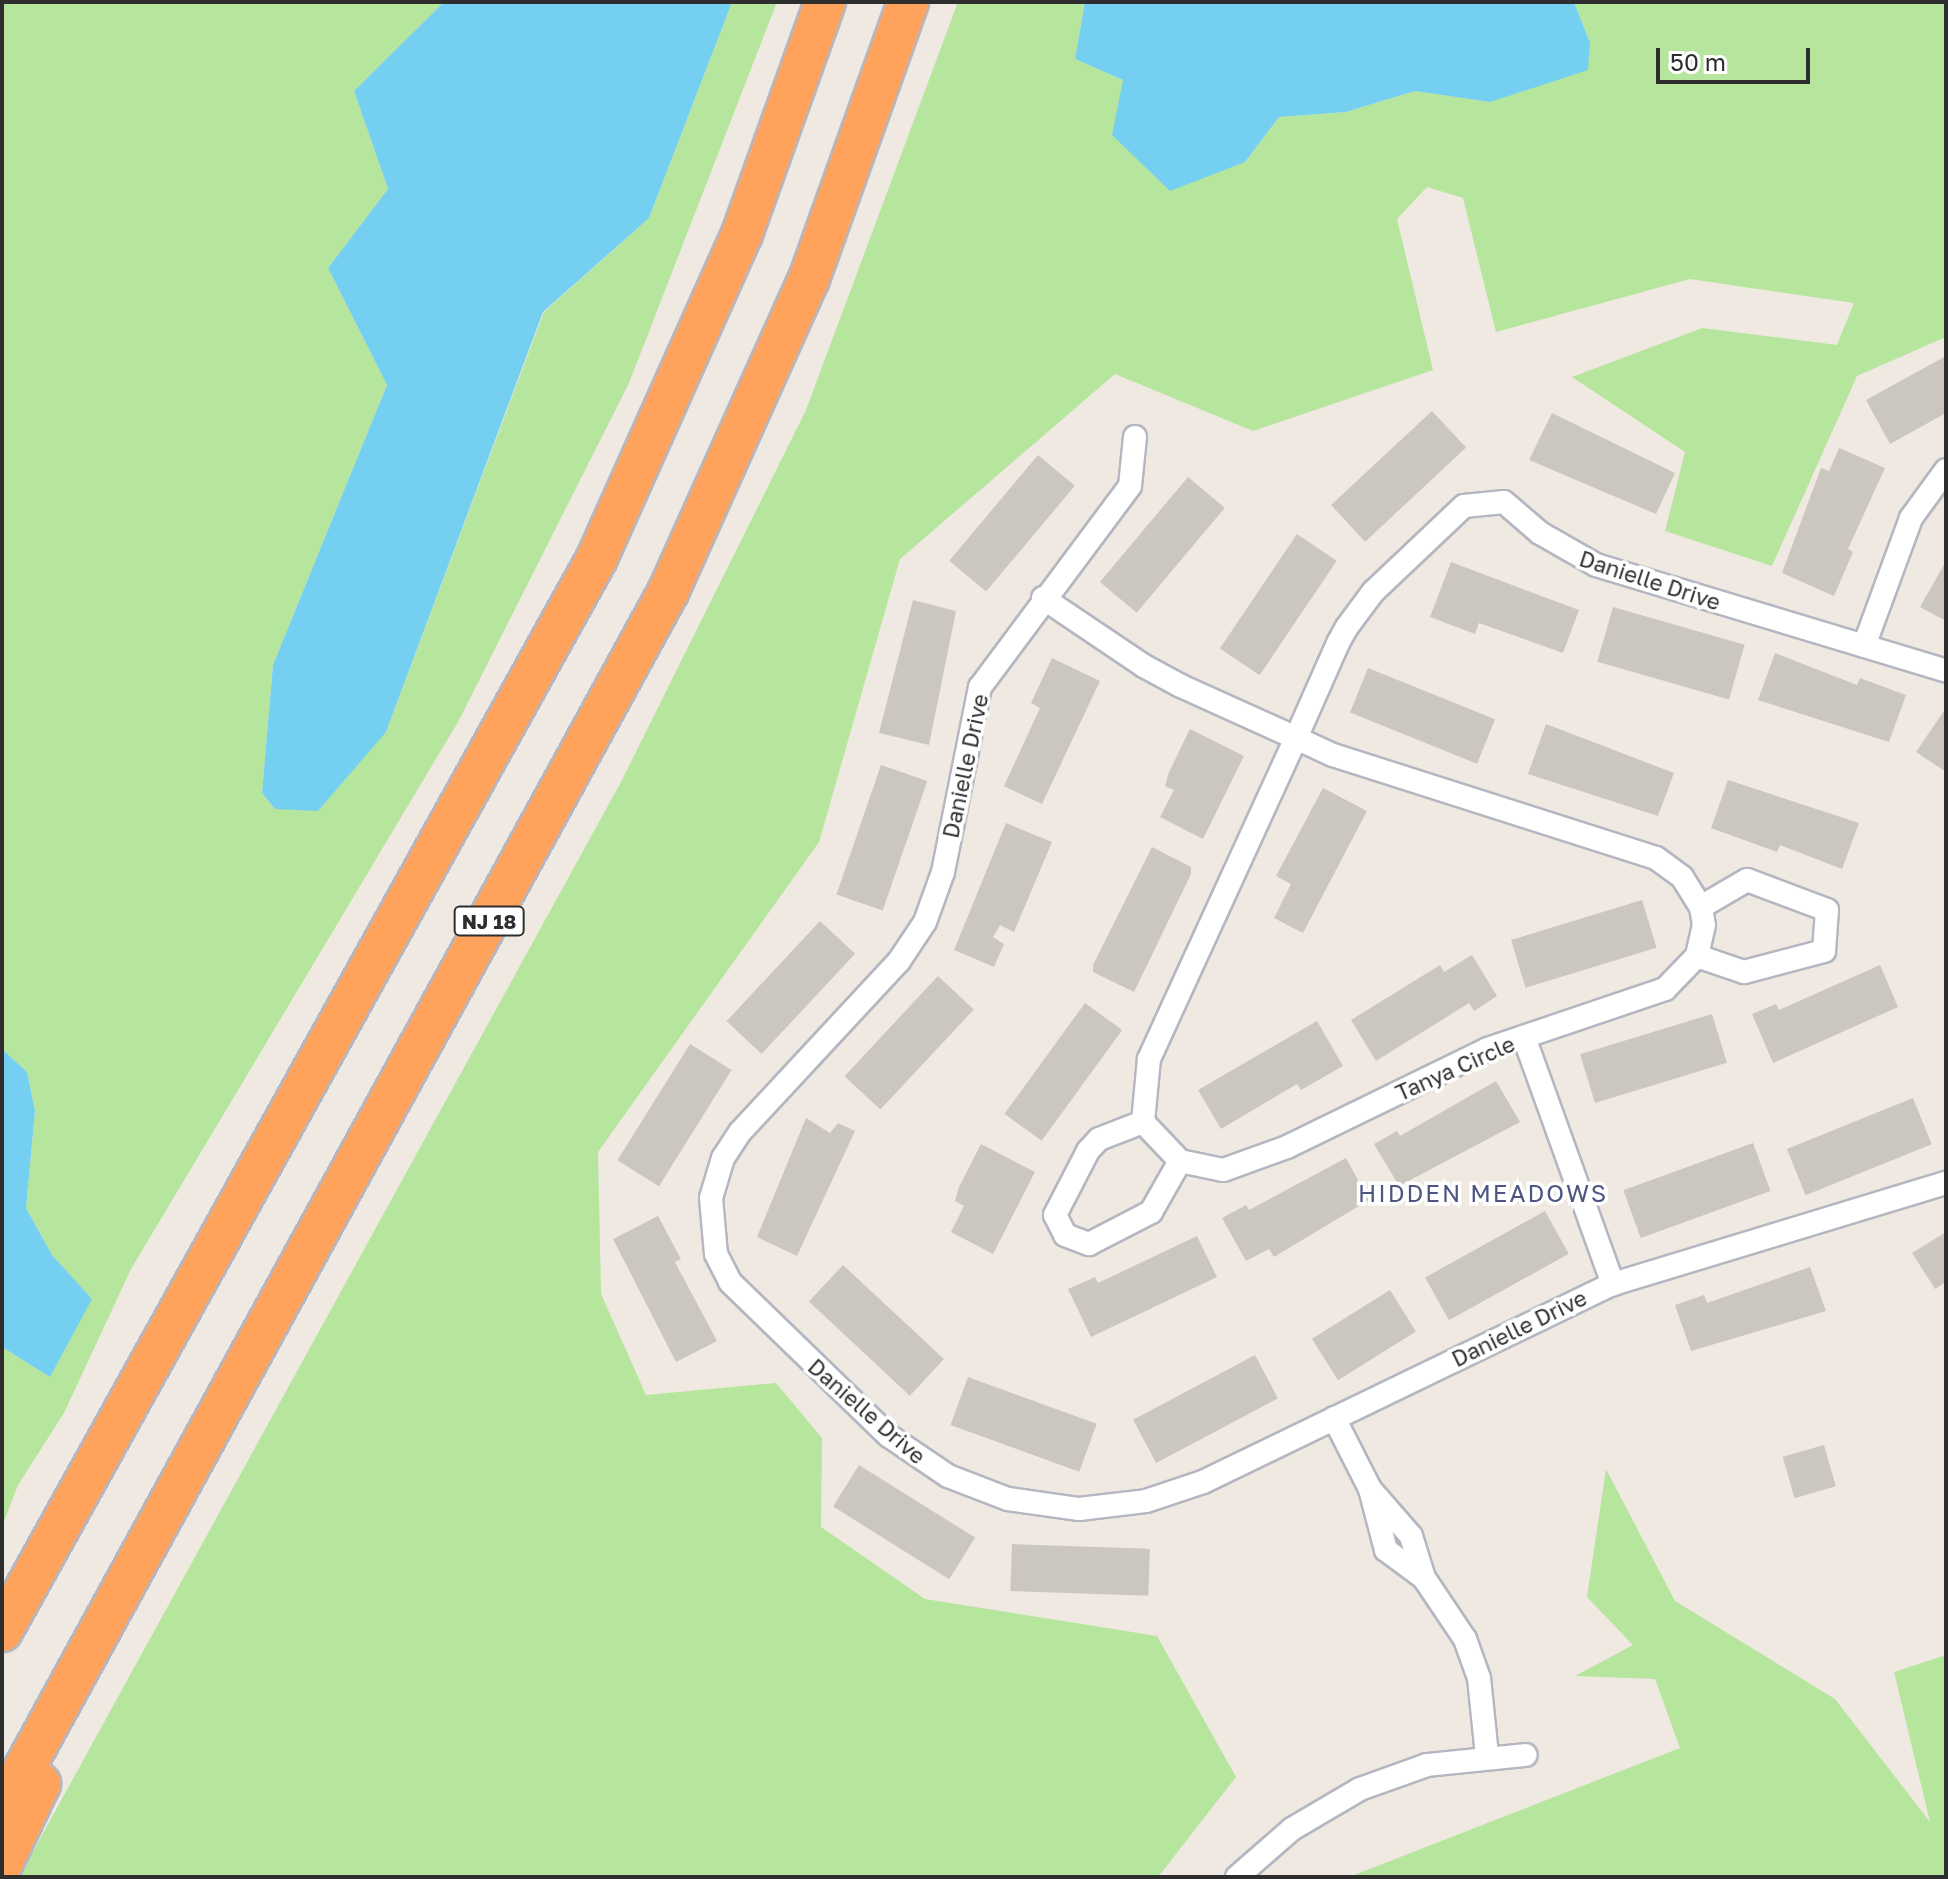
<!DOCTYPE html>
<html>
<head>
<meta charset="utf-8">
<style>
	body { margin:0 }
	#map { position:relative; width:1948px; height:1879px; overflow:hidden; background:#efe9e1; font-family:"Golos Text",sans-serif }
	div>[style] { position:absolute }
	.green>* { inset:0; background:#b6e59e }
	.water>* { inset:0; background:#75cff0 }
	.building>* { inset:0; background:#cbc7bf; transform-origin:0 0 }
	.roads { filter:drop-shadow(2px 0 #b4b7c1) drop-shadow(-2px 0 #b4b7c1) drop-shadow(0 2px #b4b7c1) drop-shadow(0 -2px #b4b7c1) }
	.street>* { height:22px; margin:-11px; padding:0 11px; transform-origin:11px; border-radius:11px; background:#fff }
	.highway>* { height:40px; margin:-20px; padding:0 20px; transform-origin:20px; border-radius:20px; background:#ffa35c }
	span { translate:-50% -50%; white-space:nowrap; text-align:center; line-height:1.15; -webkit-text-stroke:7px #fff; paint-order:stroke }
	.shield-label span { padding:2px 6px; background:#fff; border:2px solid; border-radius:6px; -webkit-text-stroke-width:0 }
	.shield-label { font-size:20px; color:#2e2e2e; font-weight:700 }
	.street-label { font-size:22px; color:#2e2e2e }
	.neighbourhood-label { font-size:24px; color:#4d5680; letter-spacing:2px }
	.frame { position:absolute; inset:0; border:4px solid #2e2e2e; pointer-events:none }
	.scale { position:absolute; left:1656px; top:48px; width:154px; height:36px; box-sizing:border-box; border:4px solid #2e2e2e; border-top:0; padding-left:10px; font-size:24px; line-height:28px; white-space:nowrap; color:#2e2e2e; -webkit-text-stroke:6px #fff; paint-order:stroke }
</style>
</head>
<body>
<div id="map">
	<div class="green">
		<i style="clip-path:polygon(2px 2px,444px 2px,354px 91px,388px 189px,328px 268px,387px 385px,273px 665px,262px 793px,275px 809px,386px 732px,544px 312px,649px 218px,732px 2px,777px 2px,629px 383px,458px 722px,131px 1269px,64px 1413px,18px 1485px,2px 1527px,2px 1347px,50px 1377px,91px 1299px,52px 1255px,26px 1208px,35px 1111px,27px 1072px,2px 1049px)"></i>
		<i style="clip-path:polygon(958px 2px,1085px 2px,1075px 59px,1123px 80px,1245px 162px,1279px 117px,1346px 112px,1415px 91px,1490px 102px,1590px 43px,1574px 2px,1946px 2px,1946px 337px,1857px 376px,1772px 566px,1665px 531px,1685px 452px,1572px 377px,1702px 328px,1837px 345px,1854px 303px,1690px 279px,1496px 332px,1463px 198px,1427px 187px,1397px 219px,1433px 370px,1253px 431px,1115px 374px,900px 559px,819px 842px,598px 1152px,601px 1294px,646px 1395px,776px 1383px,822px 1438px,821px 1527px,925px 1599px,1157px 1636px,1236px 1777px,1158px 1877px,19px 1877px,621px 782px,806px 410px)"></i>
		<i style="clip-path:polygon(1606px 1469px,1675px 1601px,1835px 1699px,1930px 1822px,1894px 1672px,1946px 1655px,1946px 1877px,1349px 1877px,1680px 1748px,1655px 1679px,1575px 1676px,1633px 1645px,1587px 1597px)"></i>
	</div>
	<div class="water">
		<i style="clip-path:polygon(444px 2px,732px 2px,649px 218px,543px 312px,386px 732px,318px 811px,275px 809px,262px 793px,273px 665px,387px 385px,328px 268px,388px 189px,354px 91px)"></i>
		<i style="clip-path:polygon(1085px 2px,1574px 2px,1590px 43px,1588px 70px,1490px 102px,1415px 91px,1346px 112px,1279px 117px,1245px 162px,1170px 191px,1112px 135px,1123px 80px,1075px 59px)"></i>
		<i style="clip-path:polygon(2px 1049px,27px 1072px,35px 1111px,26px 1208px,52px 1255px,92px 1299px,50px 1377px,2px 1347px)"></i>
	</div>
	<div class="building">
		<i style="clip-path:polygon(1946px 356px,1946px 413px,1890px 444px,1866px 400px)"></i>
		<i style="left:1432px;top:411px;width:50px;height:138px;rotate:47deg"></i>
		<i style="clip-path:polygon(1552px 413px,1675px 473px,1656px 514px,1529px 460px)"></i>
		<i style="clip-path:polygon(1839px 448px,1885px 468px,1848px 549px,1853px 552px,1834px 596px,1782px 573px,1821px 468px,1829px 471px)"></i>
		<i style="left:1038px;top:455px;width:48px;height:138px;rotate:40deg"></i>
		<i style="left:1188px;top:477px;width:48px;height:137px;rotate:40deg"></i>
		<i style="left:1297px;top:534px;width:48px;height:138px;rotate:34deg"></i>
		<i style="clip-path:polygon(1946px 561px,1946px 621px,1920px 607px)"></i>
		<i style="clip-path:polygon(1451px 562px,1579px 610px,1563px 653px,1479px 623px,1475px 634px,1430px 617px)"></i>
		<i style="clip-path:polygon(913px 600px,956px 611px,929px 745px,879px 733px)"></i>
		<i style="left:1613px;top:607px;width:137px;height:57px;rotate:16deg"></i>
		<i style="clip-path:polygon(1775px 653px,1857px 685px,1860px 678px,1906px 695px,1889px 742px,1758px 700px)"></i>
		<i style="clip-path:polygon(1052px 658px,1100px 681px,1042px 804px,1004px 786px,1040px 708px,1031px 703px)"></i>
		<i style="left:1368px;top:668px;width:137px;height:48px;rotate:22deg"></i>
		<i style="clip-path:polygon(1946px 708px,1946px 772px,1916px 752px)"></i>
		<i style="clip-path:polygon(1546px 724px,1674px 773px,1658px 816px,1528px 774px)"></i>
		<i style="clip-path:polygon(1190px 729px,1244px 756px,1203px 839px,1160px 817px,1174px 790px,1165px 786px,1169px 772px)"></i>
		<i style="left:881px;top:765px;width:49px;height:137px;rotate:19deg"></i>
		<i style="clip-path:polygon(1728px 780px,1859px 823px,1842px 869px,1780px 845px,1777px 852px,1711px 828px)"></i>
		<i style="clip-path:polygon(1323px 788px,1367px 811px,1303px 933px,1274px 918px,1291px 884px,1276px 876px)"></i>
		<i style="clip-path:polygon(1006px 823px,1052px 842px,1014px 932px,1000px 925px,993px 937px,1004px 944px,994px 967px,954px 950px)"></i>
		<i style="clip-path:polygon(1152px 847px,1191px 867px,1191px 874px,1134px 992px,1093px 972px,1093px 965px)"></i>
		<i style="left:1642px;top:900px;width:50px;height:137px;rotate:73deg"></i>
		<i style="left:820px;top:921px;width:48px;height:137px;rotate:43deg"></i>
		<i style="clip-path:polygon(1472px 955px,1497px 996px,1474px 1011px,1469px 1003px,1376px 1061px,1351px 1020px,1440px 965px,1444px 972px)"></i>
		<i style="clip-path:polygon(1880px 965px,1898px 1007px,1773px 1063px,1752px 1014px,1776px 1004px,1779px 1010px)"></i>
		<i style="left:938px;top:976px;width:49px;height:137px;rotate:43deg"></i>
		<i style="left:1085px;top:1003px;width:46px;height:137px;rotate:36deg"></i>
		<i style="left:1712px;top:1014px;width:51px;height:138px;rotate:73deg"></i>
		<i style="clip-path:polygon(1317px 1021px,1343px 1066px,1301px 1090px,1297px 1084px,1221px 1129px,1198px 1090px)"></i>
		<i style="left:690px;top:1044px;width:49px;height:137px;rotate:32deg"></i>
		<i style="clip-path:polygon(1496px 1081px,1520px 1122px,1399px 1186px,1374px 1144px,1397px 1131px,1400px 1136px)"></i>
		<i style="left:1913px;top:1098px;width:50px;height:136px;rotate:68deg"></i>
		<i style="clip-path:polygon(806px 1118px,830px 1133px,838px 1123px,855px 1131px,797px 1256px,757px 1237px)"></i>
		<i style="left:1753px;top:1143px;width:51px;height:138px;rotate:70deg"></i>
		<i style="clip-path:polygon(981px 1144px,1035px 1172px,993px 1254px,951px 1232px,964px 1206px,955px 1201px,959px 1187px)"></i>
		<i style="clip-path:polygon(1346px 1158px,1369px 1200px,1274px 1257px,1269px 1249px,1246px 1261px,1222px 1218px,1246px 1205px,1249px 1210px)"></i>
		<i style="left:1545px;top:1211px;width:49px;height:137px;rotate:61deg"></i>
		<i style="clip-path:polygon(658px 1216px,681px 1259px,675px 1262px,717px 1341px,676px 1362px,613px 1239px)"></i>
		<i style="clip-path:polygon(1946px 1232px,1946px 1282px,1935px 1289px,1912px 1253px)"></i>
		<i style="clip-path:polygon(1197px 1236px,1217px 1277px,1091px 1337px,1068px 1289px,1095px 1277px,1098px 1283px)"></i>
		<i style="left:843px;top:1265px;width:138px;height:50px;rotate:43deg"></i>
		<i style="clip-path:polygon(1810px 1267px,1826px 1311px,1691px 1351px,1675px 1305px,1704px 1295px,1707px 1303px)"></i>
		<i style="left:1390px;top:1290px;width:49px;height:92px;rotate:58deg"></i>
		<i style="left:1255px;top:1355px;width:49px;height:138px;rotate:62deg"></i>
		<i style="left:968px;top:1377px;width:137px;height:51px;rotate:20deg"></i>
		<i style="left:1824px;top:1445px;width:43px;height:43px;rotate:74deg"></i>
		<i style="left:859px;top:1465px;width:137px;height:49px;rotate:32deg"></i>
		<i style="left:1012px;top:1544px;width:138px;height:47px;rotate:2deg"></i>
	</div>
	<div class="roads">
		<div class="street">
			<i style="left:1135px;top:437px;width:49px;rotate:95.8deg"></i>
			<i style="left:1130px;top:486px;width:251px;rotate:126.7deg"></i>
			<i style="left:980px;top:687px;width:189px;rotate:101.3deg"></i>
			<i style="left:943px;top:872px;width:53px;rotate:109.8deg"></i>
			<i style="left:925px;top:922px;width:47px;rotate:123.7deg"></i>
			<i style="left:899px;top:961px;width:233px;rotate:132.9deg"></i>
			<i style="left:740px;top:1132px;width:31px;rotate:123deg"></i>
			<i style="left:723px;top:1158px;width:42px;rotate:106.7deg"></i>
			<i style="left:711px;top:1198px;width:56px;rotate:84.9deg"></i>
			<i style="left:716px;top:1254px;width:31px;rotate:63deg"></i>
			<i style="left:730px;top:1282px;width:221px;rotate:44.1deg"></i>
			<i style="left:889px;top:1436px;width:71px;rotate:34.1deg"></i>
			<i style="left:948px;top:1476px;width:64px;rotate:21deg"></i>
			<i style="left:1008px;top:1499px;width:72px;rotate:8deg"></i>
			<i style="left:1079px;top:1509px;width:67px;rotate:-6.8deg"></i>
			<i style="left:1146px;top:1501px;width:60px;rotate:-18.4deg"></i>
			<i style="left:1203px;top:1482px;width:455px;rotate:-25.8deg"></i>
			<i style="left:1613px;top:1284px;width:348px;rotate:-16.9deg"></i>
			<i style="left:1043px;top:598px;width:122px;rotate:34deg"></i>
			<i style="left:1144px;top:666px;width:42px;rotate:28.4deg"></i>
			<i style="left:1181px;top:686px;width:126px;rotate:24.3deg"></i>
			<i style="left:1296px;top:738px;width:41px;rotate:24.7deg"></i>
			<i style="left:1333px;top:755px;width:339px;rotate:17.7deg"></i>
			<i style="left:1656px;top:858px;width:32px;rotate:36deg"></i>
			<i style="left:1682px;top:877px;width:36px;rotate:58deg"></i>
			<i style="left:1701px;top:907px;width:18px;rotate:81deg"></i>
			<i style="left:1704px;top:925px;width:32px;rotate:103deg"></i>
			<i style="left:1697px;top:956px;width:46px;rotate:134.1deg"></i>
			<i style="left:1665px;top:989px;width:187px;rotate:161.3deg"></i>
			<i style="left:1488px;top:1049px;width:224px;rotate:154deg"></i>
			<i style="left:1287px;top:1147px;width:68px;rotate:160.2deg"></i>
			<i style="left:1223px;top:1170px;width:44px;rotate:-168.2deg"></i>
			<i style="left:1180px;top:1161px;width:54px;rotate:-133.5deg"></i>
			<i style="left:1143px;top:1122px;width:63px;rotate:-84.6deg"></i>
			<i style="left:1149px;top:1059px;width:353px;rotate:-65.4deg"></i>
			<i style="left:1296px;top:738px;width:104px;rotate:-66.1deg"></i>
			<i style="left:1338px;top:643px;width:18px;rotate:-61deg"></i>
			<i style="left:1347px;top:627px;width:44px;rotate:-53.4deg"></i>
			<i style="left:1373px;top:592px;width:125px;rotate:-43.4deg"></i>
			<i style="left:1464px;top:506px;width:40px;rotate:-5.7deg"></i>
			<i style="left:1504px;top:502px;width:48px;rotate:40.7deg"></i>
			<i style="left:1540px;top:533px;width:64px;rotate:29.7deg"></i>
			<i style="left:1596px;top:565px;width:366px;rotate:16.8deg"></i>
			<i style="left:1864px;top:646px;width:136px;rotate:-69.8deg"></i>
			<i style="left:1911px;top:518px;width:59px;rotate:-53.9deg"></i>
			<i style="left:1697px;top:956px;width:50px;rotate:18.8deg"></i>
			<i style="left:1744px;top:972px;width:83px;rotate:-14.7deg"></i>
			<i style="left:1824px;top:951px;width:41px;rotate:-85.8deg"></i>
			<i style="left:1827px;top:910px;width:85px;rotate:-159.4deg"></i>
			<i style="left:1747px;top:880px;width:53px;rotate:149.6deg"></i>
			<i style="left:1524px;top:1037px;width:263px;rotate:70.2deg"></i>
			<i style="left:1143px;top:1122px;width:47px;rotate:158.9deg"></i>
			<i style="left:1099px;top:1139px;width:16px;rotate:133deg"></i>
			<i style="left:1088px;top:1151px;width:72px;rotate:117.3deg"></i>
			<i style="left:1055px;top:1215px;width:22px;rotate:63deg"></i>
			<i style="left:1065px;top:1235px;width:26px;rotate:21deg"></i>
			<i style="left:1089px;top:1244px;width:70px;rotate:-27.3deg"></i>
			<i style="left:1151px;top:1212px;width:59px;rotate:-60.4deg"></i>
			<i style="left:1334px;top:1418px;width:80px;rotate:63.1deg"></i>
			<i style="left:1370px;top:1489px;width:62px;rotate:48.9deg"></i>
			<i style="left:1411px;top:1536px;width:44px;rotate:72.8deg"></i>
			<i style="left:1370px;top:1489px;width:63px;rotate:75.3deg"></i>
			<i style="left:1386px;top:1550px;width:47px;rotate:36.4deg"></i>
			<i style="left:1424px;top:1578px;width:73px;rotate:56.1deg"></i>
			<i style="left:1465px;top:1639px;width:41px;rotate:70.3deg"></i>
			<i style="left:1479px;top:1678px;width:78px;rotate:84.1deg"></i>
			<i style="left:1237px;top:1877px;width:73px;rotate:-41.1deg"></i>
			<i style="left:1292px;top:1829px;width:79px;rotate:-30.5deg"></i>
			<i style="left:1360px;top:1789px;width:71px;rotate:-19.7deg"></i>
			<i style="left:1427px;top:1765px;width:99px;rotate:-5.8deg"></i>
		</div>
		<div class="highway">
			<i style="left:2px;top:1631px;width:1227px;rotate:-60.99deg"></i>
			<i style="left:597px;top:558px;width:355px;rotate:-65.9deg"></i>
			<i style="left:742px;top:234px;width:246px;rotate:-70.3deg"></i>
			<i style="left:2px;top:1809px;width:1390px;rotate:-61.31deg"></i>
			<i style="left:669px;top:590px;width:341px;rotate:-65.8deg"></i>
			<i style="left:809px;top:279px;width:294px;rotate:-70.3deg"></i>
			<i style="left:2px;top:1864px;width:89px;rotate:-64.6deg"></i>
		</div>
	</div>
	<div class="shield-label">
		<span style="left:489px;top:921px">NJ 18</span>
	</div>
	<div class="street-label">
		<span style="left:1650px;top:580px;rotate:18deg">Danielle Drive</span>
		<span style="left:965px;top:766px;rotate:-78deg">Danielle Drive</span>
		<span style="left:1455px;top:1068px;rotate:-24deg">Tanya Circle</span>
		<span style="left:1519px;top:1328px;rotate:-26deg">Danielle Drive</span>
		<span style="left:867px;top:1411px;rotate:41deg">Danielle Drive</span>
	</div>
	<div class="neighbourhood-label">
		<span style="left:1483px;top:1193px">HIDDEN MEADOWS</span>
	</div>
	<div class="frame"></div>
	<div class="scale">50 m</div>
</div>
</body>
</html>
